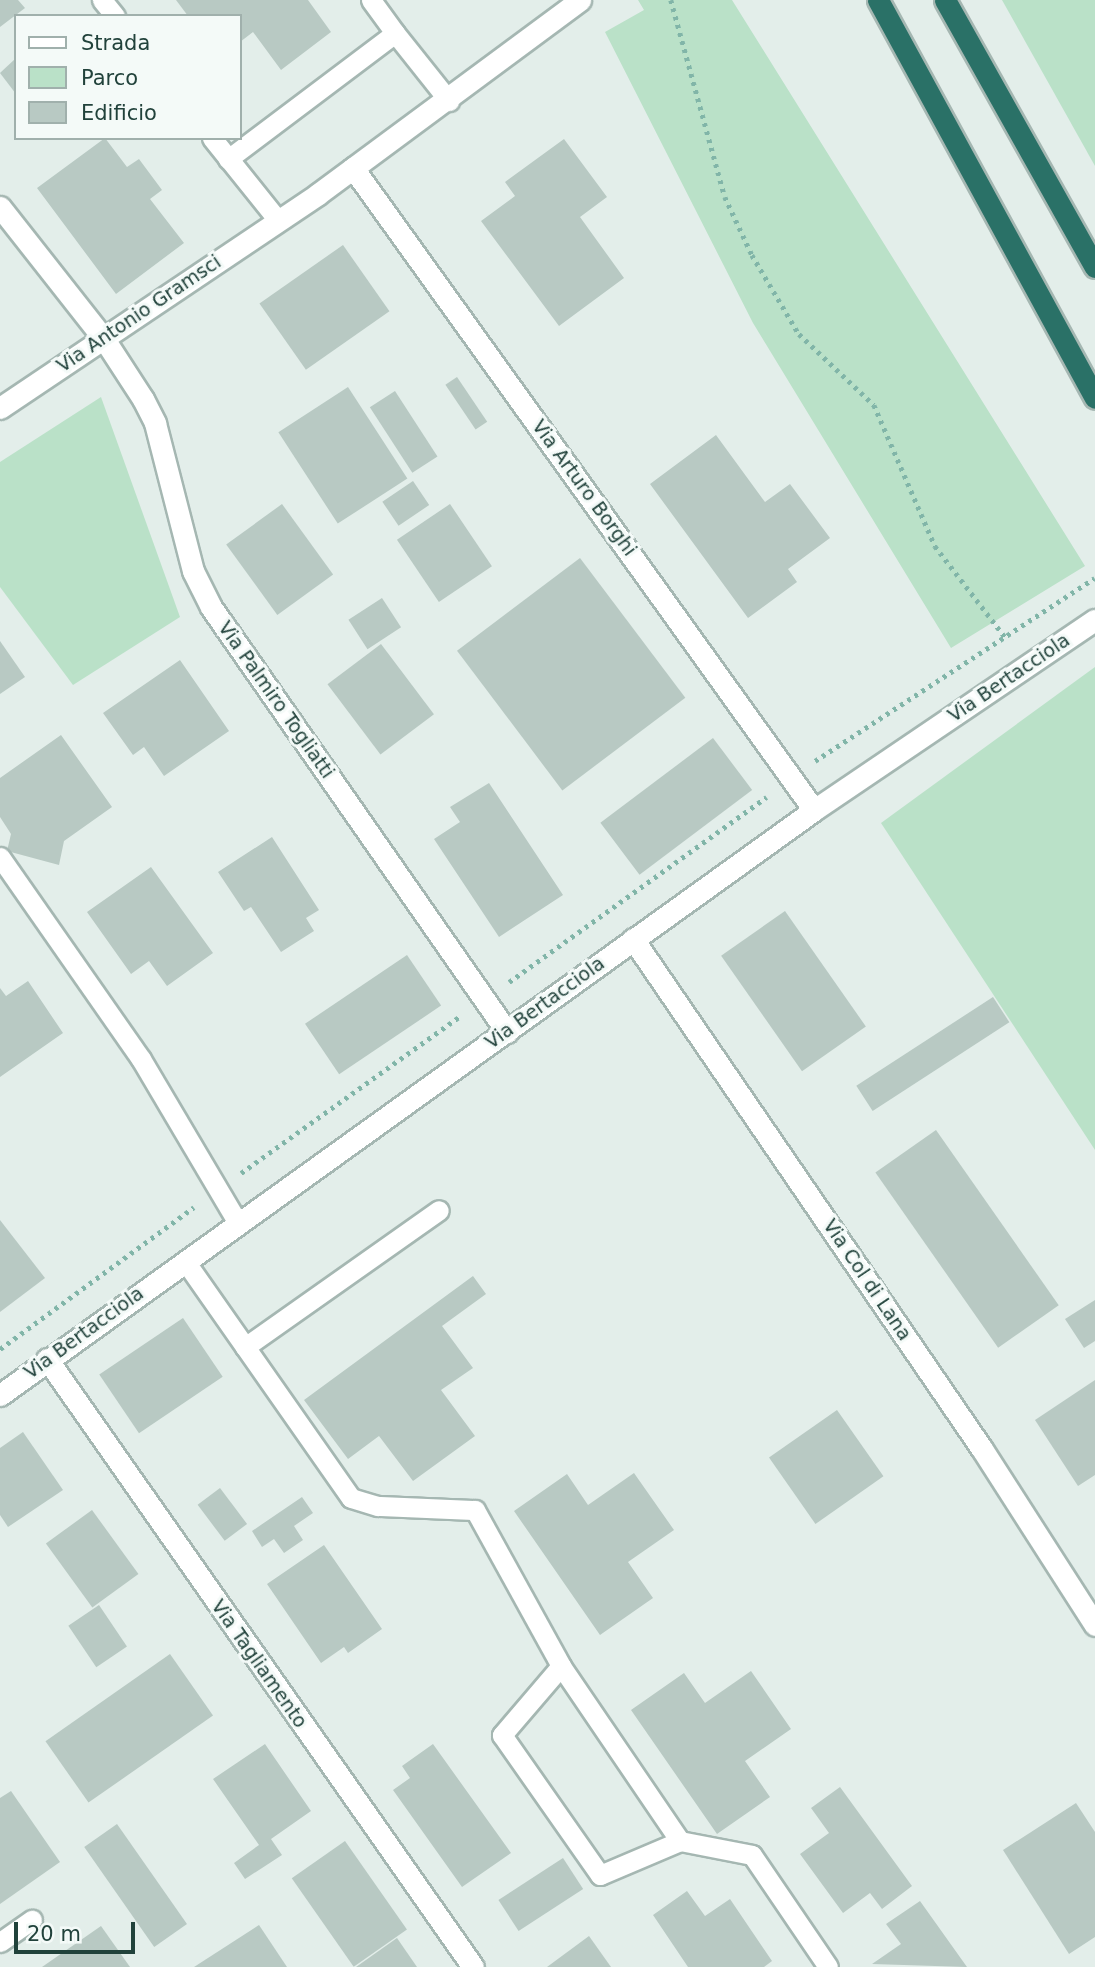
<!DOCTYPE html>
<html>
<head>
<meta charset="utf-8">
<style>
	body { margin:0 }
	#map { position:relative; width:1095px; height:1967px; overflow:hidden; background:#e3eeea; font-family:"DejaVu Sans",sans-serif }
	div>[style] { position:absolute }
	.green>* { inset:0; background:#bae1c8 }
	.building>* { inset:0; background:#b8c9c3; transform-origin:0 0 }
	.path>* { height:4.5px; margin-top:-2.25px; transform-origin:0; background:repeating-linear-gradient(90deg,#81b5a8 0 3.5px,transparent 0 8.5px) }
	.roads { filter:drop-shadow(2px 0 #a5b7b2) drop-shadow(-2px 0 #a5b7b2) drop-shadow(0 2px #a5b7b2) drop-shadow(0 -2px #a5b7b2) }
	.lane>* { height:19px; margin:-9.5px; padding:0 9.5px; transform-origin:9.5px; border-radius:9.5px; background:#fff }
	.street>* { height:21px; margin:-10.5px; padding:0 10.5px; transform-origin:10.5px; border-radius:10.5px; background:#fff }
	.secondary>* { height:21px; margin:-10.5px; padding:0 10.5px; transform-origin:10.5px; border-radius:10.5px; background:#fff }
	.highway>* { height:21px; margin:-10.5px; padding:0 10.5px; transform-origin:10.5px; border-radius:10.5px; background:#2a7167 }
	span { translate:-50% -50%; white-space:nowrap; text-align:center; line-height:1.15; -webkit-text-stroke:6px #f4faf8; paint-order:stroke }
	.street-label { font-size:19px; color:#21423b }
	.legend { position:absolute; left:14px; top:14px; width:228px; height:126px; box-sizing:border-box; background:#f4faf8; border:2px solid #a0b0ac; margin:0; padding:9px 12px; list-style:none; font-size:21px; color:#21423b }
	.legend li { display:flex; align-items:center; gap:14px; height:35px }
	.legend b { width:35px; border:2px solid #a0b0ac }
	.scale { position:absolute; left:14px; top:1922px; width:121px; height:32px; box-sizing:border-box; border:4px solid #21423b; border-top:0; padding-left:9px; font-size:21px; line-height:24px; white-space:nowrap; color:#21423b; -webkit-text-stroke:5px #f4faf8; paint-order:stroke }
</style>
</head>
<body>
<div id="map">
	<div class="green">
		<i style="clip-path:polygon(638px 0,732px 0,1085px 566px,951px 648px,753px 323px,605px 32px,644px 10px)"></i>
		<i style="clip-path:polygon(1002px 0,1095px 0,1095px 166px)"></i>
		<i style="clip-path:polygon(101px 397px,180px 617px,73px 685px,0 587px,0 462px)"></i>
		<i style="clip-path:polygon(1095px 667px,1095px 1150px,881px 823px)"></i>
	</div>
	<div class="building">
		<i style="clip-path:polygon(0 0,18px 0,25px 8px,0 27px)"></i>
		<i style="clip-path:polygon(176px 0,308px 0,331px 32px,281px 70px,253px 32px,240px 42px,240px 16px,188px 16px)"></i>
		<i style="clip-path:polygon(16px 58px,16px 94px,0 73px)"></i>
		<i style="clip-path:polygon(105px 138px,127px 167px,139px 159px,162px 190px,150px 199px,184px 243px,116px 294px,37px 188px)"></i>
		<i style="clip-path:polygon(564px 139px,607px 197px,580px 217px,624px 278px,559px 326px,481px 221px,515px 196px,505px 182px)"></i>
		<i style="left:343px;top:245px;width:81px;height:102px;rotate:55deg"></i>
		<i style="left:457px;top:377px;width:54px;height:14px;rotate:56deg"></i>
		<i style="left:348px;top:387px;width:109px;height:83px;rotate:57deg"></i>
		<i style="left:395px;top:391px;width:78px;height:30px;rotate:57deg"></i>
		<i style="clip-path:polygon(716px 435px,765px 502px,790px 484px,830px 538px,788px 569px,797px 582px,748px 618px,650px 484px)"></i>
		<i style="left:413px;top:481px;width:29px;height:37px;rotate:56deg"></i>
		<i style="left:282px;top:504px;width:87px;height:69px;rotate:54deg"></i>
		<i style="left:450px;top:504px;width:75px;height:64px;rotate:56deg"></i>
		<i style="left:580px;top:558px;width:175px;height:154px;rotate:53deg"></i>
		<i style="left:382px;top:598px;width:35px;height:40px;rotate:57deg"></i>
		<i style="clip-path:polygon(0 641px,25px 677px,0 694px)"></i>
		<i style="left:381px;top:644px;width:88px;height:67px;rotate:53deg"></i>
		<i style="clip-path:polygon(180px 660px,229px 731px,164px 776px,144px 747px,133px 755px,103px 713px)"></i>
		<i style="clip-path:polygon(61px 735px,112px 807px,64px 841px,59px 865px,7px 851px,11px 834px,0 817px,0 778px)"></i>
		<i style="left:713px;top:738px;width:65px;height:141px;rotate:53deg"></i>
		<i style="clip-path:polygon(489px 783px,563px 895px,499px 937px,434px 839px,460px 822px,450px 807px)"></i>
		<i style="clip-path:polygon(272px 837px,319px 910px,306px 918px,314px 931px,281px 952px,251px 907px,244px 911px,218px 872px)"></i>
		<i style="clip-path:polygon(151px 867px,213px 953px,167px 986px,149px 961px,131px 974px,87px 912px)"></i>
		<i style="left:785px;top:911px;width:141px;height:78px;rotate:55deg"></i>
		<i style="left:407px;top:955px;width:61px;height:123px;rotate:56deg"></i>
		<i style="clip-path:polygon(28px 981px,63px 1033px,0 1077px,0 988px,6px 996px)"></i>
		<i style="left:993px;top:997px;width:30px;height:163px;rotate:57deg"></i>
		<i style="left:936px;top:1130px;width:214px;height:74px;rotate:55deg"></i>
		<i style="clip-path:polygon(0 1220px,45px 1278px,0 1312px)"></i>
		<i style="clip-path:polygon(473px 1276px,486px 1294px,442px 1326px,473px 1368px,441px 1390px,475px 1436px,413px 1481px,379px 1436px,348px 1459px,304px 1400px)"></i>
		<i style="clip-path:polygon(1095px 1300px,1095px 1341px,1084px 1348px,1065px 1319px)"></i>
		<i style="left:183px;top:1318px;width:71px;height:101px;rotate:56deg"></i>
		<i style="clip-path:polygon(1095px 1380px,1095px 1475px,1078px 1486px,1035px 1420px)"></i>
		<i style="left:837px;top:1410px;width:81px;height:83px;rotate:55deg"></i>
		<i style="clip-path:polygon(23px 1432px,63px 1490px,8px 1527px,0 1515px,0 1448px)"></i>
		<i style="clip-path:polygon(634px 1473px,674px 1530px,628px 1562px,653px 1598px,600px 1635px,514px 1511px,567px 1474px,588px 1505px)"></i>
		<i style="left:220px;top:1488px;width:45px;height:28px;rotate:53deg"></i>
		<i style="clip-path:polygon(302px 1497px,313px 1513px,294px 1526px,303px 1540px,284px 1553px,274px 1539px,262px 1547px,252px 1531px)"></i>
		<i style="left:92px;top:1510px;width:79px;height:57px;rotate:54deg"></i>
		<i style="clip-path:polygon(324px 1545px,382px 1629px,348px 1653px,344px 1647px,321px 1663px,267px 1584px)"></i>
		<i style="left:99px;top:1605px;width:50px;height:37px;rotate:56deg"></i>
		<i style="left:170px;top:1654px;width:75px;height:152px;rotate:55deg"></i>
		<i style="clip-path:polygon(751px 1671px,791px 1729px,745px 1761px,770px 1797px,717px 1834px,631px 1710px,684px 1673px,705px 1703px)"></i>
		<i style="clip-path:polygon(265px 1744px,311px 1811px,271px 1839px,282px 1855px,245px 1879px,234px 1863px,259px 1845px,213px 1779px)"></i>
		<i style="clip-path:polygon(433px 1744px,511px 1853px,462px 1887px,393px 1790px,410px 1778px,402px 1766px)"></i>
		<i style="clip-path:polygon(840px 1787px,912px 1886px,882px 1909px,870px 1893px,843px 1913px,800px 1854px,829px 1833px,811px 1808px)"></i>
		<i style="clip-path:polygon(11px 1791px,60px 1862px,0 1904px,0 1798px)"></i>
		<i style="clip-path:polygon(1076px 1803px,1095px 1832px,1095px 1937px,1069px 1954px,1003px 1850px)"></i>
		<i style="left:117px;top:1824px;width:122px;height:40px;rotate:55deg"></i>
		<i style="left:345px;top:1841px;width:108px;height:65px;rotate:55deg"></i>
		<i style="left:563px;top:1858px;width:37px;height:77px;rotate:57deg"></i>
		<i style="clip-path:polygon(687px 1891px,705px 1916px,730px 1899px,772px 1961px,764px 1967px,688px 1967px,653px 1915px)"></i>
		<i style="clip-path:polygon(920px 1901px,967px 1967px,872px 1964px,901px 1944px,886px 1924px)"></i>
		<i style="clip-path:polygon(259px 1925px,287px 1967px,194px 1967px)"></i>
		<i style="clip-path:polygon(101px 1926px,130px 1967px,42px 1967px)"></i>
		<i style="clip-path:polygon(589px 1936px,611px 1967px,547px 1967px)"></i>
		<i style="clip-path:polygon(397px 1938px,417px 1967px,356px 1967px)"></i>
	</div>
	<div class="path">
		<i style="left:671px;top:0;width:204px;rotate:74.7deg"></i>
		<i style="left:725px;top:197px;width:64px;rotate:65deg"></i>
		<i style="left:752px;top:255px;width:92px;rotate:59.3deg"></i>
		<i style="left:799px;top:334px;width:103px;rotate:43.4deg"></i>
		<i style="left:874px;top:405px;width:154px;rotate:66.6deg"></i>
		<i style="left:935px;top:546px;width:115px;rotate:52.4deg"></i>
		<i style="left:815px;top:761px;width:334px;rotate:-33.2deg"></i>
		<i style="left:509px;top:982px;width:317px;rotate:-35.7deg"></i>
		<i style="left:241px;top:1173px;width:268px;rotate:-35.6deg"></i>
		<i style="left:0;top:1349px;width:240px;rotate:-36.2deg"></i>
	</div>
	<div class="roads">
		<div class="lane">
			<i style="left:102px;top:0;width:21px;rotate:51deg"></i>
			<i style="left:395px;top:33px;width:87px;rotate:51.5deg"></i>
			<i style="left:212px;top:138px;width:104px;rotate:51.3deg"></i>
			<i style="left:228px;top:159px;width:209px;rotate:-37deg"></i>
			<i style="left:395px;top:33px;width:41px;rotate:-126deg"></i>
			<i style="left:0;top:857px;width:246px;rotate:55.1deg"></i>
			<i style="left:141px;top:1059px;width:191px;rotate:59.4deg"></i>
			<i style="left:185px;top:1261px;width:289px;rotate:55deg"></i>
			<i style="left:351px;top:1498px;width:28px;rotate:17deg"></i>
			<i style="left:378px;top:1506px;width:97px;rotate:2.4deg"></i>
			<i style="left:475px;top:1510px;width:178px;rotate:61.1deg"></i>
			<i style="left:561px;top:1666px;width:212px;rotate:55.8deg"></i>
			<i style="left:680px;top:1841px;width:73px;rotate:11deg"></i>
			<i style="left:752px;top:1855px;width:135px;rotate:55.8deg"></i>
			<i style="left:245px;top:1347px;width:237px;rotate:-35.2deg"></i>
			<i style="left:561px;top:1666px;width:91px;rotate:130.5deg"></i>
			<i style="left:502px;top:1735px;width:171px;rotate:55deg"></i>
			<i style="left:600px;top:1875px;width:87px;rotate:-23deg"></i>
			<i style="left:0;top:1942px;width:39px;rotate:-35deg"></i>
		</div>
		<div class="street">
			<i style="left:353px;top:168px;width:790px;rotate:54.32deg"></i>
			<i style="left:0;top:207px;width:168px;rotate:51.8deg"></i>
			<i style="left:104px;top:339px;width:72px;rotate:57deg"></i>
			<i style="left:143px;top:399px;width:27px;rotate:63deg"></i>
			<i style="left:155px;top:423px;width:153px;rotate:75.6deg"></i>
			<i style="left:193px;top:571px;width:40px;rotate:63.4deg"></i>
			<i style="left:211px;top:607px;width:518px;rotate:55.14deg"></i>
			<i style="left:0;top:408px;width:383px;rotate:-33.9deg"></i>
			<i style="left:318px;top:194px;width:326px;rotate:-36.5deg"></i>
			<i style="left:633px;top:939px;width:618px;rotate:55.62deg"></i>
			<i style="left:982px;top:1449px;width:209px;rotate:57.3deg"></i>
			<i style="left:47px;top:1359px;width:742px;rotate:54.98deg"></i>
		</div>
		<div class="secondary">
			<i style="left:0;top:1395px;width:1002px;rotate:-35.7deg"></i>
			<i style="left:814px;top:810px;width:339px;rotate:-34.1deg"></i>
		</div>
		<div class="highway">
			<i style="left:878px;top:0;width:453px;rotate:61.4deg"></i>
			<i style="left:945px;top:0;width:306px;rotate:60.7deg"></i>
		</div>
	</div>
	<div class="street-label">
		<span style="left:139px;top:314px;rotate:-34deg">Via Antonio Gramsci</span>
		<span style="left:584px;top:488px;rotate:54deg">Via Arturo Borghi</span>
		<span style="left:1009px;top:678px;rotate:-34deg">Via Bertacciola</span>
		<span style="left:276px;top:700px;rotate:55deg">Via Palmiro Togliatti</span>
		<span style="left:545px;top:1003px;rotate:-36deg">Via Bertacciola</span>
		<span style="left:867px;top:1280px;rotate:56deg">Via Col di Lana</span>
		<span style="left:84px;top:1333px;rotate:-36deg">Via Bertacciola</span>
		<span style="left:259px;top:1664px;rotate:55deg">Via Tagliamento</span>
	</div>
	<ul class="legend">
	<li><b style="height:9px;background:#fff"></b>Strada</li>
	<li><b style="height:19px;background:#bae1c8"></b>Parco</li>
	<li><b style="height:19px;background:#b8c9c3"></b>Edificio</li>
	</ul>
	<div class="scale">20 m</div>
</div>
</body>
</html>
